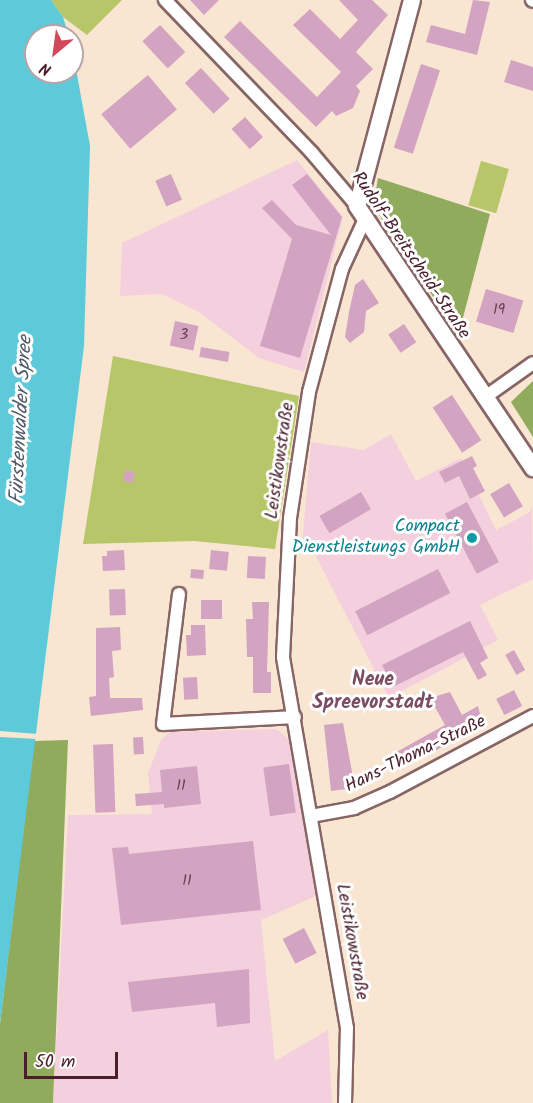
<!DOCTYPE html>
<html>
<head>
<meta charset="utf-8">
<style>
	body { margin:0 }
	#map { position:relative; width:533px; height:1103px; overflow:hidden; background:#f8e6d2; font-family:Kalam,sans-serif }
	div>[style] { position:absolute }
	.built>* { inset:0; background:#f4cfde }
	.green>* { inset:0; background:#b6c668; transform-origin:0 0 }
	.forest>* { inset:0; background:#90ab5c }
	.water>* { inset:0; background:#5ec9d8 }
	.pier>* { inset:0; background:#f8e6d2 }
	.building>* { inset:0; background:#d3a3c2; transform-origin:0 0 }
	.roads { filter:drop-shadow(2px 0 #876565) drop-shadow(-2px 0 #876565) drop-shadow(0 2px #876565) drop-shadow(0 -2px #876565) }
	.minor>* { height:12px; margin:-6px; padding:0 6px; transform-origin:6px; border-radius:6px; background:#fff }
	.secondary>* { height:16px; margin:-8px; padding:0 8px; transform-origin:8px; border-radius:8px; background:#fff }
	.dots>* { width:16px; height:16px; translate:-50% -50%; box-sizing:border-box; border:3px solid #fff; border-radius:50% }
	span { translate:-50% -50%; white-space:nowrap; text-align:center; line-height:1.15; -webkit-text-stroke:6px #fff; paint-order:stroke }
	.number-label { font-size:15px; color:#6c4051 }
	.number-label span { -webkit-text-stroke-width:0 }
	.street-label { font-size:18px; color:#4a1f2b }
	.culture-label { font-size:18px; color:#0d838f }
	.right { translate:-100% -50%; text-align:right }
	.water-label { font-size:20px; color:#515a68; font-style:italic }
	.neighbourhood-label { font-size:20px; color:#7a4d60; font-weight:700 }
	.north { position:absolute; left:24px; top:24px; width:60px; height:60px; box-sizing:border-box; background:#fff; border:2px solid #b7a5aa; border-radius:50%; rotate:209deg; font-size:16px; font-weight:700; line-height:24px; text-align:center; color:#4a1f2b }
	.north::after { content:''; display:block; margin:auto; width:21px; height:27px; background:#d1495b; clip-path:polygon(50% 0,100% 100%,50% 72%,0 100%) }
	.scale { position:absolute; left:24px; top:1052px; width:94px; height:27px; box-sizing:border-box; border:3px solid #4a1f2b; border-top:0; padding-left:8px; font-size:18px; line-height:21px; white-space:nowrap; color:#4a1f2b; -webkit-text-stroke:4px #fff; paint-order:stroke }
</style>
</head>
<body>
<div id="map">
	<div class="built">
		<i style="clip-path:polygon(297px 160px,343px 217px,304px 372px,259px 358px,199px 312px,162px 294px,120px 296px,122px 243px)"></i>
		<i style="clip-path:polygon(391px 434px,416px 481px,461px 458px,496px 530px,530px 512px,532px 504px,533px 579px,480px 605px,498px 640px,389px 698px,310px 545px,302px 545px,311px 442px,364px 450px)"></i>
		<i style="clip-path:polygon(276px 729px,289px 739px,316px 896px,261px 920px,275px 1061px,328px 1030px,332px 1103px,53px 1103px,68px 815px,152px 814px,148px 773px,161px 740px,170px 732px)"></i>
	</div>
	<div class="green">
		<i style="clip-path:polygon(51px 0,122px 0,87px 35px,63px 17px)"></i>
		<i style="left:481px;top:161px;width:29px;height:46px;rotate:16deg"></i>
		<i style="clip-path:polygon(113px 356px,299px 396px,275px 549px,194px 541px,83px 544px)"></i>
	</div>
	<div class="forest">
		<i style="clip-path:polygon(378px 178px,490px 214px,459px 333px,387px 232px,374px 202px)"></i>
		<i style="clip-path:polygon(533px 381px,533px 437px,511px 402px)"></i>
		<i style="clip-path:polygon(68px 740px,53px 1103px,0 1103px,0 1024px,34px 741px)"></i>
	</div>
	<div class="water">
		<i style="clip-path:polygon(0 0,51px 0,63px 17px,69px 36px,36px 36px,36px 72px,72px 72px,72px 47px,90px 146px,84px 346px,0 1024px)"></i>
	</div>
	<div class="pier">
		<i style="clip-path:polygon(0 731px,38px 734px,37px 739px,0 737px)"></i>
	</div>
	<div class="building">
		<i style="clip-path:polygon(190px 0,219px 0,204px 15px)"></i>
		<i style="clip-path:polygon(339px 0,372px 0,388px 15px,356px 52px,373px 69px,356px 86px,360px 91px,353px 108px,336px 116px,332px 111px,316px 127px,224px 37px,240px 21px,317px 97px,341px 72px,293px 25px,310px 9px,340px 39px,358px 20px)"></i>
		<i style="clip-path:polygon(473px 0,490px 2px,477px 55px,426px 42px,431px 25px,465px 34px)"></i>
		<i style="left:160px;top:25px;width:37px;height:24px;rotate:47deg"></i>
		<i style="clip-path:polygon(511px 60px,533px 67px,533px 91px,504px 82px)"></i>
		<i style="left:421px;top:64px;width:20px;height:88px;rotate:18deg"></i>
		<i style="left:201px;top:68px;width:42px;height:22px;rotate:47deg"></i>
		<i style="left:148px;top:75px;width:45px;height:61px;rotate:50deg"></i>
		<i style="left:245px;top:117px;width:27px;height:18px;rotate:48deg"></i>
		<i style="left:171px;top:174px;width:28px;height:17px;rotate:67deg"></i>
		<i style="clip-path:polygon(307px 174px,342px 217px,300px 358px,260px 346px,292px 239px,262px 208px,272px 200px,296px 225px,331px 235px,292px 185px)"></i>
		<i style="clip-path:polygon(363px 279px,379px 303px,366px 311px,364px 332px,350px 343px,345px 337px,349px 312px,355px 285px)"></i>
		<i style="left:486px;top:289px;width:39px;height:34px;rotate:17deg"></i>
		<i style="left:175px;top:321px;width:24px;height:25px;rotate:12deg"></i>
		<i style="left:404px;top:324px;width:22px;height:19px;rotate:56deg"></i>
		<i style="left:201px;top:347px;width:29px;height:10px;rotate:10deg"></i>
		<i style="left:452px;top:395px;width:54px;height:23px;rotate:57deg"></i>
		<i style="clip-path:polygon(472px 456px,477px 466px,473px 468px,485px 491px,470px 499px,459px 476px,445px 483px,439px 472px)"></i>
		<i style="left:125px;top:470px;width:10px;height:11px;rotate:11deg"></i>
		<i style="left:509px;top:483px;width:27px;height:22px;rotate:59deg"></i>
		<i style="left:361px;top:492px;width:20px;height:48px;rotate:60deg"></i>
		<i style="left:467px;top:502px;width:68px;height:25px;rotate:62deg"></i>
		<i style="clip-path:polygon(124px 550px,125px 570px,103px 571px,102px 556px,107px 556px,107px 551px)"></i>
		<i style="left:211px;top:550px;width:18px;height:19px;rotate:6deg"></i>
		<i style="left:248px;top:556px;width:18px;height:22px;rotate:3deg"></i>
		<i style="left:191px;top:569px;width:13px;height:9px;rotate:4deg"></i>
		<i style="left:438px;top:569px;width:27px;height:93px;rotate:63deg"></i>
		<i style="left:125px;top:589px;width:26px;height:16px;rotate:88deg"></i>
		<i style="left:201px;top:600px;width:21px;height:19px"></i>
		<i style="clip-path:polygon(252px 602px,269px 602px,267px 672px,271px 672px,271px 693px,253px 693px,253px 657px,247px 657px,246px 619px,253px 619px)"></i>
		<i style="clip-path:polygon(470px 621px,488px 658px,480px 663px,487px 675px,478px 680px,463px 652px,393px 687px,382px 665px)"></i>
		<i style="clip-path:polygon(191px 625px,205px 625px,206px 655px,187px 656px,186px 635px,191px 635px)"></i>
		<i style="clip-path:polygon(120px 627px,121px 650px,112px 651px,114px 677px,109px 678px,110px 698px,142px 698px,143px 710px,91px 716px,89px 697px,96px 696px,96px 628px)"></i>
		<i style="left:514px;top:650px;width:23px;height:10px;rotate:61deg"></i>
		<i style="left:197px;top:677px;width:22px;height:14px;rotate:87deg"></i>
		<i style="left:514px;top:690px;width:18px;height:20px;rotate:63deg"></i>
		<i style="clip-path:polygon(450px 692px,462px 715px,478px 706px,482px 722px,472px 728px,474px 731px,399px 769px,391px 755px,445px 725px,430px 698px)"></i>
		<i style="clip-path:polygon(343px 723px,355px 788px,331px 791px,324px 725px)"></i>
		<i style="left:143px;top:737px;width:17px;height:10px;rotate:87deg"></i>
		<i style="left:113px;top:744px;width:68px;height:20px;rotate:88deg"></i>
		<i style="left:289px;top:764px;width:49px;height:26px;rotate:82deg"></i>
		<i style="clip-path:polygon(197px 766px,201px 804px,164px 808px,164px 804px,136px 806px,135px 794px,162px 792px,160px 770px)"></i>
		<i style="clip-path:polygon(253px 841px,261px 910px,121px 925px,112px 848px,128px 847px,129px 854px)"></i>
		<i style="left:304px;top:928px;width:28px;height:24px;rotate:63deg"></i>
		<i style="clip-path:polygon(249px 969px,250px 1023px,217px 1027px,215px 1003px,132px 1012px,128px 982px)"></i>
	</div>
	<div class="roads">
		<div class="minor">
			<i style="left:165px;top:0;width:212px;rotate:46.1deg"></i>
			<i style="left:312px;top:153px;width:70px;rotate:49.7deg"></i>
			<i style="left:532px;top:0;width:1px;rotate:45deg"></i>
			<i style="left:484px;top:398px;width:60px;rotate:-35.5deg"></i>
			<i style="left:179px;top:594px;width:131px;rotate:97deg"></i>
			<i style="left:163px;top:724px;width:132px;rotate:-3deg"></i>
			<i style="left:311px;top:816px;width:44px;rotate:-10.5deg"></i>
			<i style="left:354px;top:808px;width:39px;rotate:-24deg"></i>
			<i style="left:390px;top:792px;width:162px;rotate:-28deg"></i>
			<i style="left:345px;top:1103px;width:75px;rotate:-88.5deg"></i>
			<i style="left:347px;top:1028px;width:376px;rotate:-99.8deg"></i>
			<i style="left:283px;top:657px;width:139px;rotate:-87.1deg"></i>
			<i style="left:290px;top:518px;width:127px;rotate:-81.4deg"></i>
			<i style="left:309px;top:392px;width:127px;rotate:-75deg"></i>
			<i style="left:342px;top:269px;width:55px;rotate:-65.3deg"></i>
		</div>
		<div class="secondary">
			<i style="left:412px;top:0;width:213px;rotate:104.9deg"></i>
			<i style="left:357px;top:206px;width:316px;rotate:56.1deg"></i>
		</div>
	</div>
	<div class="dots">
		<i style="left:472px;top:538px;background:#0f9aa8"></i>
	</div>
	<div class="number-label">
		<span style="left:499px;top:311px">19</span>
		<span style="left:184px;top:336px">3</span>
		<span style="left:181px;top:787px">11</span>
		<span style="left:187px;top:882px">11</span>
	</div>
	<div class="street-label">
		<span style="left:410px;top:256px;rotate:56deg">Rudolf-Breitscheid-Straße</span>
		<span style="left:281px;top:461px;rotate:-82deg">Leistikowstraße</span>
		<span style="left:416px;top:755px;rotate:-26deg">Hans-Thoma-Straße</span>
		<span style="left:351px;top:942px;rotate:80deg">Leistikowstraße</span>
	</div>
	<div class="culture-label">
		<span class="right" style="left:460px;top:538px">Compact<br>Dienstleistungs GmbH</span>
	</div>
	<div class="water-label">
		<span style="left:22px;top:420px;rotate:-87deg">Fürstenwalder Spree</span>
	</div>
	<div class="neighbourhood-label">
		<span style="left:373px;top:692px">Neue<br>Spreevorstadt</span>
	</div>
	<div class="north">N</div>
	<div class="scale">50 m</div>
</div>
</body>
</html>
